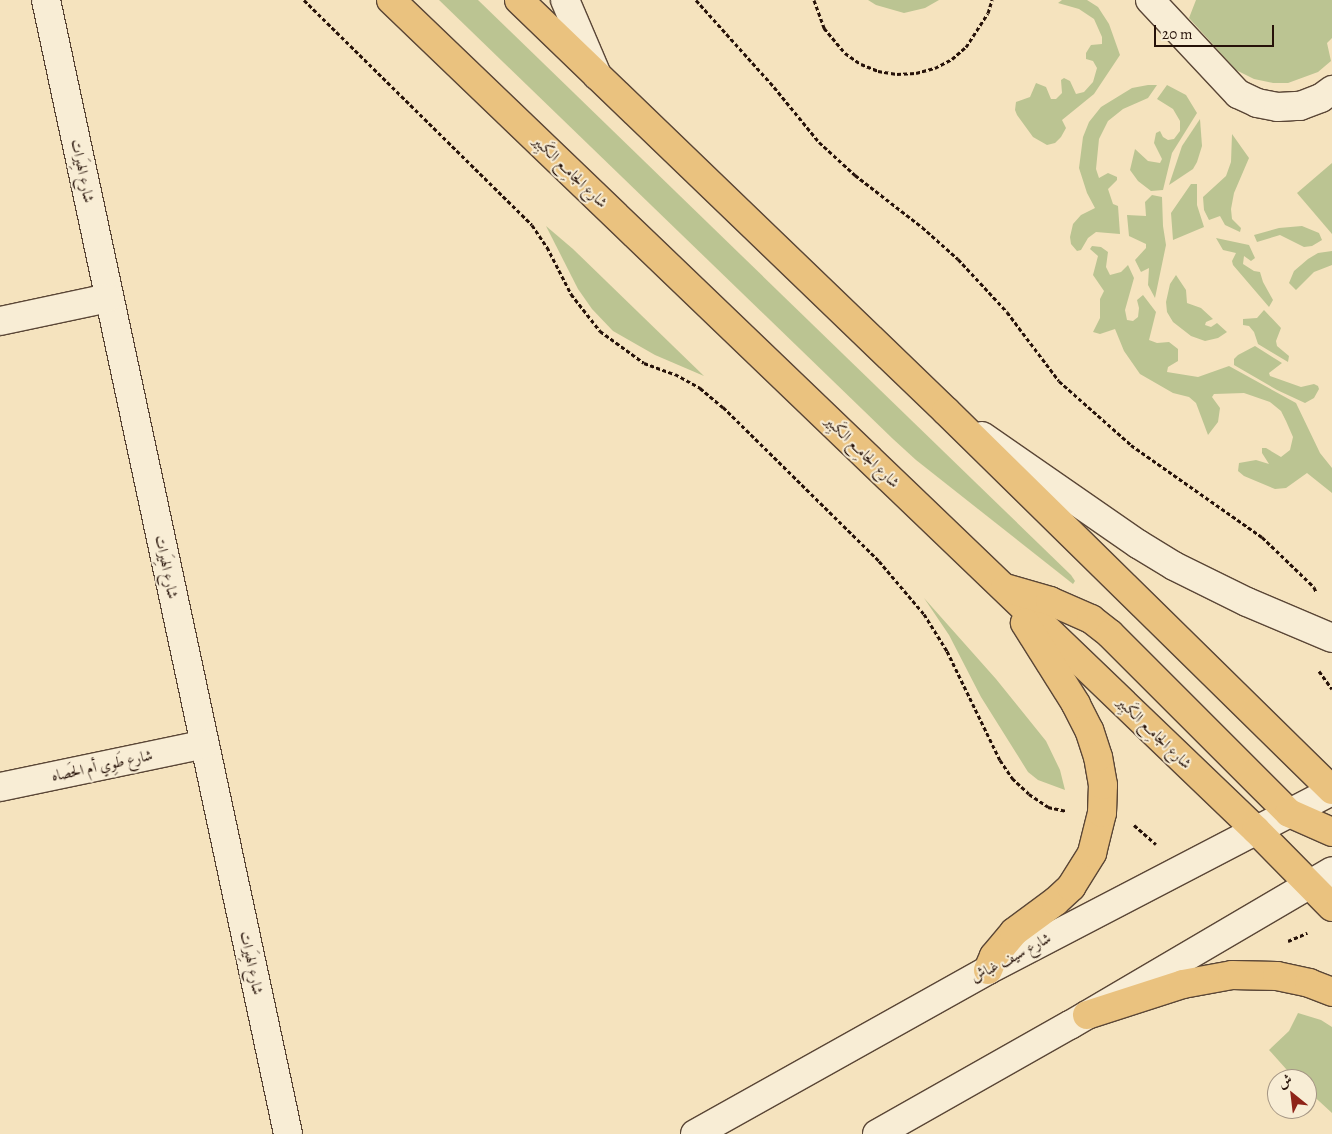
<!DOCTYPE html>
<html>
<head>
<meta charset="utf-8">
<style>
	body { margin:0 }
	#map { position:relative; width:1332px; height:1134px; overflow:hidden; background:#f5e3be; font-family:Alegreya,Amiri,serif }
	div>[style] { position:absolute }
	.green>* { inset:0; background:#bbc492 }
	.path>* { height:3px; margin-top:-1.5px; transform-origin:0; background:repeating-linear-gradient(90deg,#261209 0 4px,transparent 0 6.5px) }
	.roads { filter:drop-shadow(1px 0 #5a4636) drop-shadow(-1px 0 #5a4636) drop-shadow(0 1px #5a4636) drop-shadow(0 -1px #5a4636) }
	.minor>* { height:28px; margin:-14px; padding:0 14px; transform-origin:14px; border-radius:14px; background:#f8edd5 }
	.major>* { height:28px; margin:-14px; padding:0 14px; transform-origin:14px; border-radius:14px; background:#eac27f }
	span { translate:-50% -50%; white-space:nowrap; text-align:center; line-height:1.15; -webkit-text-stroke:4px #f8edd5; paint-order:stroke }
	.street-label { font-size:15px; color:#261209 }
	.north { position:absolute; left:1267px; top:1069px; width:50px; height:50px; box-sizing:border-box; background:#f8edd5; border:1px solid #a49583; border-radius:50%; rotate:331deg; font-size:14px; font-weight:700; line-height:20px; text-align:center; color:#261209 }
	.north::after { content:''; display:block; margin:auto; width:18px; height:22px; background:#8f2418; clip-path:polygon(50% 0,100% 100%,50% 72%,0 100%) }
	.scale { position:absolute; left:1154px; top:25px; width:120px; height:22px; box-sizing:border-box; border:2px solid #261209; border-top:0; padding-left:6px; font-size:15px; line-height:18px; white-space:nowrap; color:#261209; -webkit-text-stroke:4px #f8edd5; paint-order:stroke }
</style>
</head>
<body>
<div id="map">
	<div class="green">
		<i style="clip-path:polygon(439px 0,478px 0,1071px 575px,1075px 581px,1073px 584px,916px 460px,893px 439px)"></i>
		<i style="clip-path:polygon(868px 0,939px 0,925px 8px,904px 13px,876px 5px)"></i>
		<i style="clip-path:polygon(1062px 0,1087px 0,1098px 7px,1109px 24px,1120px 55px,1094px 94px,1062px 120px,1066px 128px,1061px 137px,1055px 143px,1047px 145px,1033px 137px,1017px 115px,1015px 110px,1016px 102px,1030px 97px,1036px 83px,1046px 87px,1051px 99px,1056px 99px,1062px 93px,1061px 80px,1064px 78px,1070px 81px,1076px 94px,1084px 92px,1093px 82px,1097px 68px,1093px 61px,1086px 59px,1086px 53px,1091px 45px,1102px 44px,1102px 37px,1094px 19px,1079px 9px,1058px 3px)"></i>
		<i style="clip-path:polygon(1196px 0,1332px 0,1332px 38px,1327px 43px,1331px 61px,1318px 72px,1288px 83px,1273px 83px,1254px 79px,1236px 70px,1189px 18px)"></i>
		<i style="clip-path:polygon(1148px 85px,1157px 85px,1148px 98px,1123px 109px,1108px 121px,1099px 139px,1096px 169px,1099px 178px,1108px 173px,1117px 177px,1117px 180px,1108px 189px,1113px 204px,1118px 206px,1120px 234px,1096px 232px,1088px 238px,1081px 250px,1077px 251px,1071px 244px,1070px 237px,1073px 224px,1081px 215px,1095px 208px,1087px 193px,1079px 168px,1083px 137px,1089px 122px,1101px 107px,1132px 88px)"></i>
		<i style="clip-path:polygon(1167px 85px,1186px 95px,1197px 113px,1172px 153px,1163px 190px,1151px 191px,1138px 181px,1130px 170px,1135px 149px,1148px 161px,1160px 163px,1162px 159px,1154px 143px,1156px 133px,1160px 131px,1163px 137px,1168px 140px,1174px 139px,1180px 131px,1180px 121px,1173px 109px,1157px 99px)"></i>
		<i style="clip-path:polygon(1200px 119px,1202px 146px,1197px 162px,1193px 169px,1169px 185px,1182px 146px)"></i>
		<i style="clip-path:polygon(1232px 134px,1249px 158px,1234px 193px,1231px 209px,1232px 219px,1241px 228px,1240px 232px,1225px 225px,1220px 216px,1209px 220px,1204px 210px,1203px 197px,1226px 176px,1231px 162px)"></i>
		<i style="clip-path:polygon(1332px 163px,1332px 234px,1297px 193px)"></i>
		<i style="clip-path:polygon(1191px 184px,1197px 184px,1197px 205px,1204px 227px,1173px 240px,1171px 213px)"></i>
		<i style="clip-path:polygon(1152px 195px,1162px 197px,1163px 226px,1166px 245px,1155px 298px,1148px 285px,1149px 268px,1141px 272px,1135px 260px,1146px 248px,1146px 244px,1129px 236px,1127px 215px,1146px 216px,1145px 202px)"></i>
		<i style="clip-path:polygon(546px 226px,573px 249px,704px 376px,655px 355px,613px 331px,592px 309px,578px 289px)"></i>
		<i style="clip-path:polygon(1302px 226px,1319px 233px,1322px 240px,1312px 246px,1304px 247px,1280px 235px,1257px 242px,1254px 235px,1279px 228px)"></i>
		<i style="clip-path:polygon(1216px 238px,1249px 245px,1255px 258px,1251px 261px,1244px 256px,1243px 264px,1254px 271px,1260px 272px,1263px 282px,1273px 300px,1269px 307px,1233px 265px,1232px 261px,1236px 253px,1223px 250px)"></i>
		<i style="clip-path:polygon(1092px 246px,1101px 247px,1108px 252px,1106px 267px,1110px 275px,1121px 272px,1128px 265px,1134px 278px,1125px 310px,1127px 320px,1133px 321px,1138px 317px,1139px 308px,1137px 300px,1143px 295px,1156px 312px,1149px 340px,1157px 343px,1169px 342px,1178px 349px,1178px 361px,1168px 367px,1167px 372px,1198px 377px,1229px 366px,1296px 403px,1320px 453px,1332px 468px,1332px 493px,1307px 473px,1286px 488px,1275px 489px,1244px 476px,1238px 471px,1239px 463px,1256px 460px,1269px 464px,1262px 453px,1262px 448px,1266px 448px,1281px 457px,1290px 450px,1293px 437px,1286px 421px,1281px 411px,1270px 402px,1244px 393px,1214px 394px,1212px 397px,1220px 408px,1218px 422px,1208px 435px,1196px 403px,1189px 397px,1173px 393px,1140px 374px,1124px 351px,1115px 329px,1100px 334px,1093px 332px,1100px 318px,1100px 299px,1104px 291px,1093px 275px,1098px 256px,1090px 249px)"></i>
		<i style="clip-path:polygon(1332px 251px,1332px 265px,1314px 272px,1296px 290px,1289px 283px,1294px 271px,1308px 259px,1318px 253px)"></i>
		<i style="clip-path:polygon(1176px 275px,1186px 290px,1187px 303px,1201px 308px,1213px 319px,1206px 322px,1205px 325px,1211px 327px,1217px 323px,1227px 332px,1218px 338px,1205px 341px,1191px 336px,1173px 322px,1167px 312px,1166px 302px,1170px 284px)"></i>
		<i style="clip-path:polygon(1264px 310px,1281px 328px,1276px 341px,1277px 346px,1289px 356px,1288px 362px,1258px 344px,1254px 332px,1249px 326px,1243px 325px,1243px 319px,1257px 318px)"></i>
		<i style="clip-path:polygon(1255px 346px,1282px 363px,1269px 373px,1270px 376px,1301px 387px,1314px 384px,1318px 386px,1319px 389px,1314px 398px,1305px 403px,1277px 390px,1234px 365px,1234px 359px,1238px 355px)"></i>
		<i style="clip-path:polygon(924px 598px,996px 679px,1046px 741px,1060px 770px,1065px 790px,1038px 780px,1028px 772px,981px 697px,949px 635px)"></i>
		<i style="clip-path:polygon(1298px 1013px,1321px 1020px,1332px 1027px,1332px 1113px,1307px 1090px,1307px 1079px,1295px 1079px,1269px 1050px,1289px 1031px)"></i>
	</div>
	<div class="path">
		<i style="left:304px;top:0;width:320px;rotate:44.6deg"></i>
		<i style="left:532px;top:225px;width:27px;rotate:56deg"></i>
		<i style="left:547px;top:247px;width:53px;rotate:62.9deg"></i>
		<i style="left:571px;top:294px;width:47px;rotate:51.9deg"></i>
		<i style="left:600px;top:331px;width:54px;rotate:36deg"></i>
		<i style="left:644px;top:363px;width:33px;rotate:20deg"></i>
		<i style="left:675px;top:374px;width:29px;rotate:29deg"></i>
		<i style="left:700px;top:388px;width:30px;rotate:40deg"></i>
		<i style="left:723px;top:407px;width:219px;rotate:44.6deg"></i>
		<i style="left:879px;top:561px;width:70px;rotate:49.7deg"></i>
		<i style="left:924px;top:614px;width:44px;rotate:58.1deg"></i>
		<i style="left:947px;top:651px;width:121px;rotate:64.1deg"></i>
		<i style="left:1000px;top:760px;width:22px;rotate:56deg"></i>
		<i style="left:1012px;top:778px;width:23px;rotate:43deg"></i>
		<i style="left:1029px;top:794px;width:23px;rotate:34deg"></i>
		<i style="left:1048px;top:807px;width:19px;rotate:12deg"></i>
		<i style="left:696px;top:0;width:117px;rotate:48.1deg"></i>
		<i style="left:774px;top:87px;width:71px;rotate:50.7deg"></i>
		<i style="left:819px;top:142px;width:49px;rotate:42.5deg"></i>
		<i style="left:855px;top:175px;width:85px;rotate:37.8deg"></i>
		<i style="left:922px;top:227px;width:48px;rotate:41.6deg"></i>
		<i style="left:958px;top:259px;width:72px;rotate:47.2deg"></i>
		<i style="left:1007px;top:312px;width:86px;rotate:53deg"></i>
		<i style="left:1059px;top:381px;width:96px;rotate:41.6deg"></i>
		<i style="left:1131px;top:445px;width:160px;rotate:35.1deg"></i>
		<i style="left:1262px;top:537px;width:72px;rotate:43.9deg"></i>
		<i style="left:1314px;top:587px;width:5px;rotate:68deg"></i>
		<i style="left:814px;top:0;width:30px;rotate:70deg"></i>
		<i style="left:824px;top:28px;width:33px;rotate:50deg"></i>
		<i style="left:845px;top:53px;width:19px;rotate:35deg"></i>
		<i style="left:861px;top:64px;width:18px;rotate:22deg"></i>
		<i style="left:878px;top:71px;width:19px;rotate:9deg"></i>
		<i style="left:897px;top:74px;width:19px;rotate:-3deg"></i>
		<i style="left:916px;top:73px;width:20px;rotate:-15deg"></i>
		<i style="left:935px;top:68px;width:19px;rotate:-28deg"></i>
		<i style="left:952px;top:59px;width:18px;rotate:-41deg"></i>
		<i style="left:966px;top:47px;width:40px;rotate:-57.1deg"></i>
		<i style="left:988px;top:13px;width:14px;rotate:-73deg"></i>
		<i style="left:1319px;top:671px;width:22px;rotate:54deg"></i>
		<i style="left:1134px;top:825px;width:29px;rotate:41deg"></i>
		<i style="left:1288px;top:941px;width:21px;rotate:-23deg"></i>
	</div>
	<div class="roads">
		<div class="minor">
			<i style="left:46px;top:0;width:1160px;rotate:77.95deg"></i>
			<i style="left:565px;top:0;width:82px;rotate:66.9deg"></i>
			<i style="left:1150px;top:0;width:129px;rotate:46.9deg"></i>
			<i style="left:1238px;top:94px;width:21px;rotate:25deg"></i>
			<i style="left:1257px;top:103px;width:21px;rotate:11deg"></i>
			<i style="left:1278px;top:107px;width:22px;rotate:-3deg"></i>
			<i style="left:1300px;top:106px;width:22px;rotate:-21deg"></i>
			<i style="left:1321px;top:98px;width:14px;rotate:-36deg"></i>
			<i style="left:0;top:321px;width:110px;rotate:-12deg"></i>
			<i style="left:982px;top:436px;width:190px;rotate:34.7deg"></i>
			<i style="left:1138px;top:544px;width:42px;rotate:31.4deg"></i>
			<i style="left:1174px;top:566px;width:81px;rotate:26.3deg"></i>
			<i style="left:1247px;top:602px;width:92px;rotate:23deg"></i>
			<i style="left:0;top:787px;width:209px;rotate:-11.8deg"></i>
			<i style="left:695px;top:1134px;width:336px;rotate:-29.2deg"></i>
			<i style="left:988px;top:970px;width:388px;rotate:-27.5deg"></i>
			<i style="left:877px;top:1134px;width:222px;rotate:-29.5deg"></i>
			<i style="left:1070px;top:1025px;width:304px;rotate:-30.4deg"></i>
		</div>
		<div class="major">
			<i style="left:391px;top:0;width:1199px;rotate:43.82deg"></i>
			<i style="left:1256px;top:830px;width:108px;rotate:45.4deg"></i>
			<i style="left:519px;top:0;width:593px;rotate:43.91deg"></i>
			<i style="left:946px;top:411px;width:541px;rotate:44.48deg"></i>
			<i style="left:1005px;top:588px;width:47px;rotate:16.1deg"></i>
			<i style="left:1050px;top:601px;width:45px;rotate:23.7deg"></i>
			<i style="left:1091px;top:619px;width:24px;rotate:38deg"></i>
			<i style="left:1110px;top:634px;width:253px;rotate:45deg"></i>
			<i style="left:1289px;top:813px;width:47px;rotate:23.8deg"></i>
			<i style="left:988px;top:970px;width:15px;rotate:-67deg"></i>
			<i style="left:994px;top:956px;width:31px;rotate:-50deg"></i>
			<i style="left:1014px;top:932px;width:52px;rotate:-36.4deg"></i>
			<i style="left:1056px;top:901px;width:21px;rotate:-43deg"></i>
			<i style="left:1071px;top:887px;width:40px;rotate:-58deg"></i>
			<i style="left:1092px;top:853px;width:41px;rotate:-76deg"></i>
			<i style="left:1102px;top:813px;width:28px;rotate:-88deg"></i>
			<i style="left:1103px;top:785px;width:28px;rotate:-100deg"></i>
			<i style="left:1098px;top:757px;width:28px;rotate:-108deg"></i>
			<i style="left:1089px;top:730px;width:29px;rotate:-117deg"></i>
			<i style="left:1076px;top:704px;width:96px;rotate:-122.2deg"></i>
			<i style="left:1087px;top:1015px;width:101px;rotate:-17.9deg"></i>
			<i style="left:1183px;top:984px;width:50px;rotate:-10.4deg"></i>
			<i style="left:1232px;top:975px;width:45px;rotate:1.3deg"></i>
			<i style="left:1277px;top:976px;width:33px;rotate:12deg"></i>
			<i style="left:1309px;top:983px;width:25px;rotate:21deg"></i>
		</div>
	</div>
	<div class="street-label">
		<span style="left:82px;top:171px;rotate:78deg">شارع الهِيَرات</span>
		<span style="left:570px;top:172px;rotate:44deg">شارع الجامِع الكَبِير</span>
		<span style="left:862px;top:452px;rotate:44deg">شارع الجامِع الكَبِير</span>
		<span style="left:166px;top:567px;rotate:78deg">شارع الهِيَرات</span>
		<span style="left:1154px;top:733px;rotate:44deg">شارع الجامِع الكَبِير</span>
		<span style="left:102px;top:766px;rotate:-12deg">شارع طَوِي أم الحَصاه</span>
		<span style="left:1011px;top:958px;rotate:-28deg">شارع سيف غباش</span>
		<span style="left:251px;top:963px;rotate:78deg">شارع الهِيَرات</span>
	</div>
	<div class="north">ش</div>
	<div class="scale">20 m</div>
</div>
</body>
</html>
